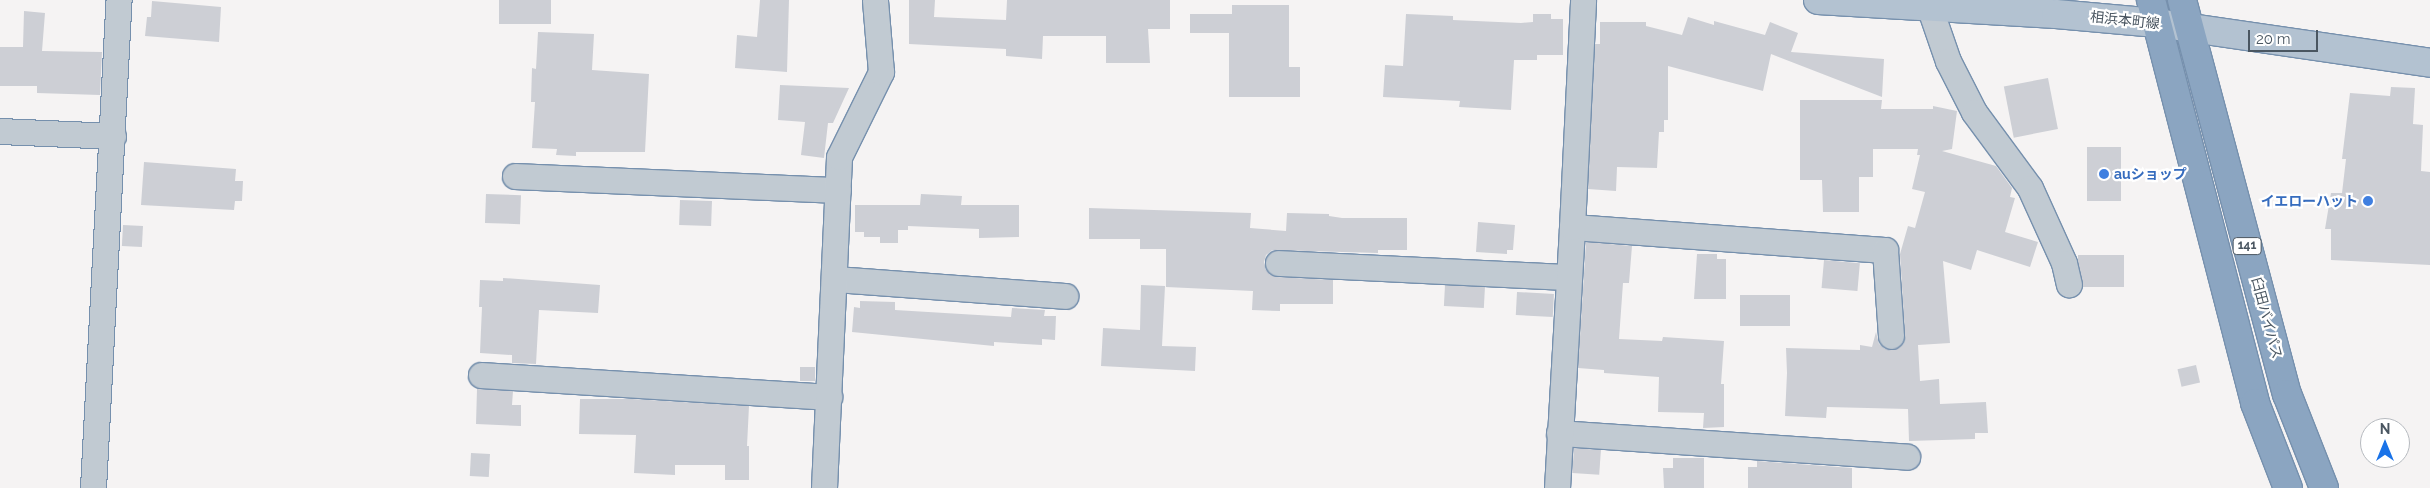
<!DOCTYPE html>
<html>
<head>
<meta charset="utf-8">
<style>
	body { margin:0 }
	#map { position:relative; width:2430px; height:488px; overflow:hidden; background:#f5f3f3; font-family:Raleway,"Noto Sans JP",sans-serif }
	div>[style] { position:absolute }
	.building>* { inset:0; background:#cdcfd5; transform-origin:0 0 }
	.roads { filter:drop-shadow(1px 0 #7690ad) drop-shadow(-1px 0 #7690ad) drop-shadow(0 1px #7690ad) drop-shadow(0 -1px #7690ad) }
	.minor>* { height:25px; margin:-12.5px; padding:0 12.5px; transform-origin:12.5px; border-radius:12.5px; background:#c1cad2 }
	.major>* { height:28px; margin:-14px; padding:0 14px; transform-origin:14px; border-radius:14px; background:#b3c2d1 }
	.highway>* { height:28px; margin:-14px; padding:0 14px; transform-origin:14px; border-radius:14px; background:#8ba5c1 }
	.dots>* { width:14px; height:14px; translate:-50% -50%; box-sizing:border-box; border:2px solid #fff; border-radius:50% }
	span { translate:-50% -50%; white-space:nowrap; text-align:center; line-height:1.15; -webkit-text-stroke:4.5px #fff; paint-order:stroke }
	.shield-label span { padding:1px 4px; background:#fff; border:1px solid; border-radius:4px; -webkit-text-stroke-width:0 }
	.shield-label { font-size:12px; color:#4a5661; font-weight:700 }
	.street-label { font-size:14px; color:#4a5661 }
	.shop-label { font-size:14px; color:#366cbe; font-weight:700 }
	.left { translate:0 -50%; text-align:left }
	.right { translate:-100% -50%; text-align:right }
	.north { position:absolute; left:2360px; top:418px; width:50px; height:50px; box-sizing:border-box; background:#fff; border:1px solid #b7bbc0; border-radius:50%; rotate:0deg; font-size:14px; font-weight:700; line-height:20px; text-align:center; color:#4a5661 }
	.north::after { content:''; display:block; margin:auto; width:18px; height:22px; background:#1a73e8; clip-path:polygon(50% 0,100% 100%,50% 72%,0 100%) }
	.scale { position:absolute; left:2248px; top:30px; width:70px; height:22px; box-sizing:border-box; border:2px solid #4a5661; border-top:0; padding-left:6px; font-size:15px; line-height:18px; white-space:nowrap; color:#4a5661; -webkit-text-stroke:4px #fff; paint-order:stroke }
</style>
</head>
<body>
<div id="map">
	<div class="building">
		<i style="left:499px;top:0;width:52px;height:24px"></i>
		<i style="clip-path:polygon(760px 0,789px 0,787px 72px,735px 68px,737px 35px,757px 37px)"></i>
		<i style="clip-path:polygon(909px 0,935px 0,934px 17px,1006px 20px,1007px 0,1170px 0,1170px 29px,1148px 29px,1150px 63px,1106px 63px,1106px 36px,1043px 36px,1042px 59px,1006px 56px,1006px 49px,909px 44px)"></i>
		<i style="clip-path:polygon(152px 1px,221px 7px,219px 42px,145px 36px,147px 17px,151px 17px)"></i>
		<i style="clip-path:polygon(1232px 5px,1289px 5px,1289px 67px,1300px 67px,1300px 97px,1229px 97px,1229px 33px,1190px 33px,1190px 14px,1232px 14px)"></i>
		<i style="clip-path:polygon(24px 11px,45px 13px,42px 51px,102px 52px,100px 95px,37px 93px,37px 86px,0 86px,0 47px,23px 47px)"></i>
		<i style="clip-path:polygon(1406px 14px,1453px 16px,1453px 20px,1521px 23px,1533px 22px,1533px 14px,1551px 14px,1551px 19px,1563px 19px,1563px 55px,1537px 55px,1537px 60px,1514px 60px,1511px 110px,1459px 107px,1460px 101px,1383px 97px,1385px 65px,1403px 66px)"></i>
		<i style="clip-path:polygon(1688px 17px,1714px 25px,1714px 21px,1765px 35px,1770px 22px,1798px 33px,1791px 52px,1884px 59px,1882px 97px,1771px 54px,1763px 91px,1668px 66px,1668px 120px,1664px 120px,1664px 132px,1659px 132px,1657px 168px,1617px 167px,1616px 191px,1588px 189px,1595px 44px,1600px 44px,1600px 22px,1646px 22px,1646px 26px,1682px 35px)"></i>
		<i style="clip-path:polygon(538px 32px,594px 34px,592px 70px,649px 74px,645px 152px,576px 152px,576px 156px,556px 155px,557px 149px,532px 148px,535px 102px,531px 102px,532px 68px,536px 69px)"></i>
		<i style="left:2048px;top:78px;width:52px;height:45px;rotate:79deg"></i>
		<i style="clip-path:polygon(780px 85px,849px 88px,833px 123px,828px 123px,824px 158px,801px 155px,805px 122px,778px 120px)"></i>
		<i style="clip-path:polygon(2391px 87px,2415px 88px,2413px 124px,2423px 125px,2421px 171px,2430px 172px,2430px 265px,2331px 260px,2331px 229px,2325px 229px,2331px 193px,2342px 193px,2346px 159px,2342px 159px,2350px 93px,2390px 96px)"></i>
		<i style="clip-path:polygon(1800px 100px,1882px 100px,1881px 109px,1933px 109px,1933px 106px,1957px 111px,1952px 149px,1942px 151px,1996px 166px,2012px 188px,2010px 197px,2015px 198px,2005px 232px,2038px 242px,2030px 267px,1977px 250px,1971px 270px,1943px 261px,1950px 343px,1918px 345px,1920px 381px,1939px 379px,1940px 404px,1986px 402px,1988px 433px,1975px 433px,1975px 439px,1909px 441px,1908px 409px,1827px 407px,1826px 418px,1785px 416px,1787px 373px,1786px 348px,1860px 350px,1860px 345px,1872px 347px,1876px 332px,1879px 344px,1885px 349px,1899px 348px,1904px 343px,1905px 335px,1900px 254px,1908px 226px,1915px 228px,1925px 192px,1912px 189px,1920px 155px,1917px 155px,1918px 149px,1873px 149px,1873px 177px,1859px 177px,1859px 212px,1823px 212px,1822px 180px,1800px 180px)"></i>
		<i style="left:2087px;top:147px;width:34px;height:54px"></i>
		<i style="clip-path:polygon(144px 162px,236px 169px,235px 181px,243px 181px,242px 201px,235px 201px,234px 210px,141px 205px)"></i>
		<i style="left:486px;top:194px;width:35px;height:29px;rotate:2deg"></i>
		<i style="clip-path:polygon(921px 194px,962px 196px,961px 205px,1019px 205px,1019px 237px,979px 238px,979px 229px,908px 226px,908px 230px,898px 230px,898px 243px,880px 243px,880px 237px,864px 237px,864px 232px,855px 232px,855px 205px,920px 205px)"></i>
		<i style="left:680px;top:200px;width:32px;height:25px;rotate:2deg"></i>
		<i style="clip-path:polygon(1089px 208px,1251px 213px,1250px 228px,1286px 231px,1287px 213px,1329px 214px,1329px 216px,1342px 218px,1407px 218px,1407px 250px,1378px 250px,1378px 253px,1272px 250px,1266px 255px,1264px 262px,1265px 269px,1270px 275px,1277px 277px,1333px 280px,1333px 304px,1280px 304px,1280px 311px,1252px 310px,1253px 291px,1166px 287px,1166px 249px,1140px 249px,1140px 239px,1089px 239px)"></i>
		<i style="clip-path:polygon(1478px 222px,1515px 225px,1513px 250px,1507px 250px,1507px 254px,1476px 252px)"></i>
		<i style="left:123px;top:225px;width:20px;height:21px;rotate:3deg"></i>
		<i style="clip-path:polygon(1586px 242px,1632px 246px,1629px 283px,1623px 283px,1619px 339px,1662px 341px,1663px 337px,1724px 341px,1721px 384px,1724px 384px,1724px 427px,1703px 428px,1704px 413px,1658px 412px,1659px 377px,1604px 373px,1604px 370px,1578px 368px)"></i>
		<i style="clip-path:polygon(1697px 254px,1717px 254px,1717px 259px,1726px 259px,1726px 299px,1694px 299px)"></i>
		<i style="left:2078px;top:255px;width:46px;height:32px"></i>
		<i style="left:1824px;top:260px;width:36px;height:28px;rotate:5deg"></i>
		<i style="clip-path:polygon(503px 278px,600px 285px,598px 313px,539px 310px,536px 364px,512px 363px,512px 355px,480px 353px,482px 307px,479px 307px,480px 280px,503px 281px)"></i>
		<i style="clip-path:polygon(1141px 285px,1165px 286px,1162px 346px,1196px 347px,1195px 371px,1101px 366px,1103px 328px,1140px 330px)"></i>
		<i style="left:1445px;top:285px;width:40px;height:21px;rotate:3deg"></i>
		<i style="left:1517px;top:292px;width:37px;height:23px;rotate:3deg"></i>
		<i style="left:1740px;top:295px;width:50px;height:31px"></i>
		<i style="clip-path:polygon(860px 301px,895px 302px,895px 310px,1011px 317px,1012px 308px,1045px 310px,1044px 316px,1056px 316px,1055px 340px,1042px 339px,1042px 345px,994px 342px,994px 346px,852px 332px,854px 307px,860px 308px)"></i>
		<i style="left:2196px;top:365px;width:18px;height:19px;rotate:77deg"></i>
		<i style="left:800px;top:367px;width:15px;height:14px"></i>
		<i style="clip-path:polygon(477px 389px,513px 391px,512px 405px,521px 405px,521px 426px,476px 424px)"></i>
		<i style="clip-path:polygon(580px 399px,632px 399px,749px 406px,747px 446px,749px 446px,749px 480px,725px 480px,725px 465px,675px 465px,675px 475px,634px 473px,636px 435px,579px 434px)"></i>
		<i style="left:1574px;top:448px;width:27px;height:25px;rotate:4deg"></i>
		<i style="left:471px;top:453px;width:19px;height:23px;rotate:3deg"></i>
		<i style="clip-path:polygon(1673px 458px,1704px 458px,1704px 488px,1664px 488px,1663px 468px,1673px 468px)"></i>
		<i style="clip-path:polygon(1757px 461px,1852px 468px,1852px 488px,1748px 488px,1748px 467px,1757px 467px)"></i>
	</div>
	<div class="roads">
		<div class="minor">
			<i style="left:1929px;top:6px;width:58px;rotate:70.9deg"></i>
			<i style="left:1948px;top:61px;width:57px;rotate:63deg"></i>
			<i style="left:1974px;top:112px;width:94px;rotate:53.6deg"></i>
			<i style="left:2030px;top:188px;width:82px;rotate:65.6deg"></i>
			<i style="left:2064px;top:263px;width:22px;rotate:77deg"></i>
			<i style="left:0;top:131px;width:113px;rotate:2.5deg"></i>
			<i style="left:515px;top:176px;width:323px;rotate:2.5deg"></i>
			<i style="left:1572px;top:227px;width:314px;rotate:4.2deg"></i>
			<i style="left:1885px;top:250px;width:86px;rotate:86deg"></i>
			<i style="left:1278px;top:263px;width:291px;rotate:2.8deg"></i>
			<i style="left:834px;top:279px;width:232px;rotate:4.2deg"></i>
			<i style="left:481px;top:375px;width:349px;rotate:3.6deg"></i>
			<i style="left:1559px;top:433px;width:349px;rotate:3.9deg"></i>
			<i style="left:93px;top:488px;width:489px;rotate:-87deg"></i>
			<i style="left:824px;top:488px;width:331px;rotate:-87.4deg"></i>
			<i style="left:839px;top:157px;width:95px;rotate:-63.7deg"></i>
			<i style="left:881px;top:72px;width:72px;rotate:-94.8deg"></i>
			<i style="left:1557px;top:488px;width:261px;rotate:-86.7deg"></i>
			<i style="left:1572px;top:227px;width:227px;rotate:-87.2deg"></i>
		</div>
		<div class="major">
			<i style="left:1818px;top:0;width:238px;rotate:3.4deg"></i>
			<i style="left:2056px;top:14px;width:101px;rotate:5.1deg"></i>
			<i style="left:2157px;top:23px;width:276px;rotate:8.3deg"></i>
		</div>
		<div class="highway">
			<i style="left:2151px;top:0;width:416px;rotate:75.5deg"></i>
			<i style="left:2255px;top:403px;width:91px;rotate:68.8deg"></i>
			<i style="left:2182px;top:0;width:408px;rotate:75.1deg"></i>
			<i style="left:2287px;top:394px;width:101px;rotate:68.5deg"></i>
		</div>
	</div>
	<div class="dots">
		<i style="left:2104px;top:174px;background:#3f7fe0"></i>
		<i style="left:2368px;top:201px;background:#3f7fe0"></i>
	</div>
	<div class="shield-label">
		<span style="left:2247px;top:246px">141</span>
	</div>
	<div class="street-label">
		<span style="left:2125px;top:20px;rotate:6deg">相浜本町線</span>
		<span style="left:2267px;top:318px;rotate:75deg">臼田バイパス</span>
	</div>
	<div class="shop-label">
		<span class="left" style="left:2114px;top:174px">auショップ</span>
		<span class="right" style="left:2358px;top:201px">イエローハット</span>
	</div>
	<div class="north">N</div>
	<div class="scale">20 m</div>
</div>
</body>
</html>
